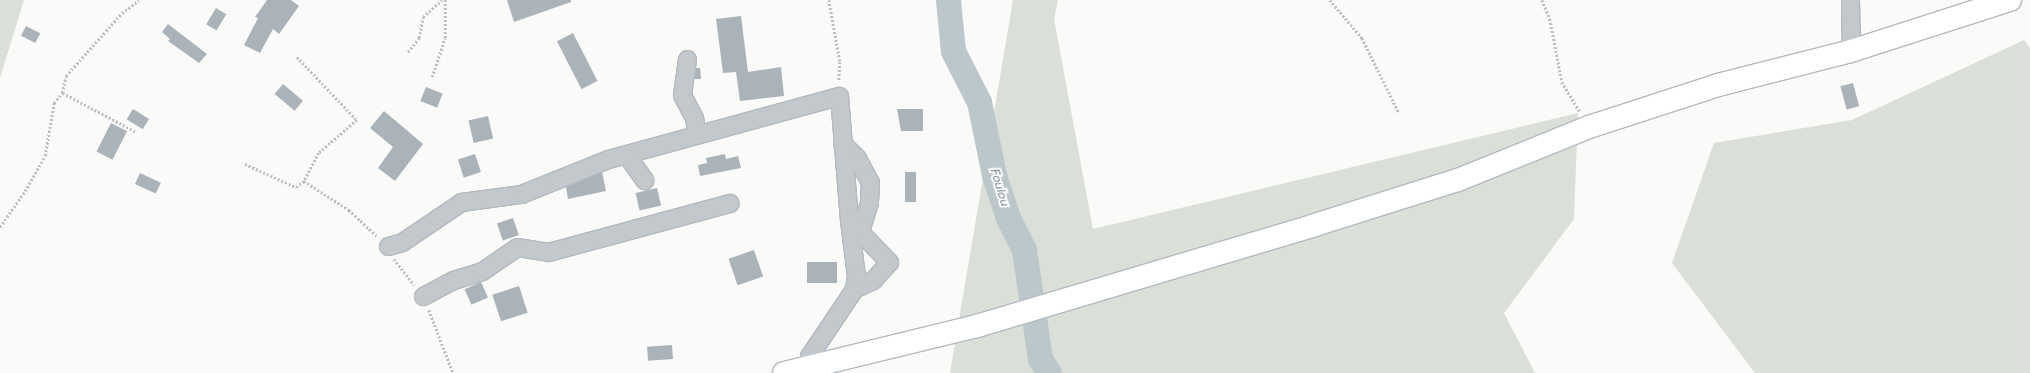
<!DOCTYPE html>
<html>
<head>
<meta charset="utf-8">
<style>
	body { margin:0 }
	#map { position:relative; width:2030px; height:373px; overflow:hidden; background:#fafaf8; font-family:"Space Grotesk",sans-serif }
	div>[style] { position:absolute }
	.green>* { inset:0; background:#dadfd7 }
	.river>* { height:25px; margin:-12.5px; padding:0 12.5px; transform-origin:12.5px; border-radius:12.5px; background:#bbc7cb }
	.building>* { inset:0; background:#aab3b9; transform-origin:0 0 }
	.path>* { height:2.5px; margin-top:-1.25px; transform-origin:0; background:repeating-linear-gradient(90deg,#bbbfc2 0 2px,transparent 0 4px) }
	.roads { filter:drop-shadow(1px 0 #b3babf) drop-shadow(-1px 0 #b3babf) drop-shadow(0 1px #b3babf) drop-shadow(0 -1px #b3babf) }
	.street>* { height:17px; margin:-8.5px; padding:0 8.5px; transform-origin:8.5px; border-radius:8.5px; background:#c3c8cc }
	.secondary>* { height:22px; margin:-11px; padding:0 11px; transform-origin:11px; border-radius:11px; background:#fff }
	span { translate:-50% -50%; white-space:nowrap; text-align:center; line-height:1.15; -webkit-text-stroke:4px #fff; paint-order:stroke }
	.water-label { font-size:12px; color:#60757c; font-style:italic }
</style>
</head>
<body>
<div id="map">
	<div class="green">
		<i style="clip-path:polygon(0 0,24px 0,0 78px)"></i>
		<i style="clip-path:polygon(1013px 0,1058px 0,1054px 19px,1093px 229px,1578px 113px,1574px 219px,1504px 313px,1535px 373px,950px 373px)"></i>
		<i style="clip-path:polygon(2024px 40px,2030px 48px,2030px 373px,1755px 373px,1672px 263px,1714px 143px,1852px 120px)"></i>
	</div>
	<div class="river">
		<i style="left:948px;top:0;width:51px;rotate:84.4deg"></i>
		<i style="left:953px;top:51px;width:57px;rotate:63deg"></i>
		<i style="left:979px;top:102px;width:75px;rotate:78.4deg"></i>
		<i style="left:994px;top:175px;width:45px;rotate:72deg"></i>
		<i style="left:1008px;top:218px;width:36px;rotate:63deg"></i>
		<i style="left:1024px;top:250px;width:110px;rotate:81.6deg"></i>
		<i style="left:1040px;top:359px;width:17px;rotate:57deg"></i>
	</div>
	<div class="building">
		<i style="clip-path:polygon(267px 0,291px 0,299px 6px,279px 34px,273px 29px,260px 53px,244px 45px,258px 18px,255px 17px)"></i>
		<i style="clip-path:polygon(507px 0,571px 0,571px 2px,514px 22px)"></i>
		<i style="left:216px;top:8px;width:12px;height:19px;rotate:31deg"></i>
		<i style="clip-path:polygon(741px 16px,748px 72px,781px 67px,784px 96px,740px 101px,736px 72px,723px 73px,716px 19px)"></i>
		<i style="clip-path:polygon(168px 24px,207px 54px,199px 63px,168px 41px,170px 39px,162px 32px)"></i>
		<i style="left:26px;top:26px;width:16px;height:11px;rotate:27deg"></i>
		<i style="left:573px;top:33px;width:54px;height:18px;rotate:63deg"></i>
		<i style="clip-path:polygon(696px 68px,700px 68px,701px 79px,694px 79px)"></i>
		<i style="left:1853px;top:83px;width:24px;height:13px;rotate:75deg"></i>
		<i style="left:283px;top:84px;width:26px;height:13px;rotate:40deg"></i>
		<i style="left:426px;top:87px;width:18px;height:15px;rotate:22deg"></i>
		<i style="left:133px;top:109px;width:19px;height:12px;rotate:32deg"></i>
		<i style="clip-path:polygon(897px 109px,923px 109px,923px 131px,901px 131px)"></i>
		<i style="clip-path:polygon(384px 111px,423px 144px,395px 181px,378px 168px,393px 147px,370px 128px)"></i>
		<i style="left:488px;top:116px;width:23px;height:20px;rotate:77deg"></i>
		<i style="left:111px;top:123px;width:18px;height:32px;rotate:27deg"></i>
		<i style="left:475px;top:154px;width:19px;height:18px;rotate:72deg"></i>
		<i style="clip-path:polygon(725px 154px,726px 159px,738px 156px,741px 168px,700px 176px,698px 165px,707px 163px,706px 158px)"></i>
		<i style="clip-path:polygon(602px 172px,606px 191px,568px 199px,566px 187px)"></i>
		<i style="left:905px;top:172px;width:11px;height:30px"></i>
		<i style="left:140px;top:173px;width:23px;height:12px;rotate:25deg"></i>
		<i style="left:657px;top:188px;width:18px;height:22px;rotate:77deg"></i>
		<i style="left:513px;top:218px;width:18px;height:17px;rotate:71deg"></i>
		<i style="left:754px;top:250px;width:28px;height:27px;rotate:71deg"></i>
		<i style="left:807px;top:262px;width:30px;height:21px"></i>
		<i style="left:481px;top:282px;width:17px;height:18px;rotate:66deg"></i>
		<i style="left:519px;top:286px;width:28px;height:28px;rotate:72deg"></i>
		<i style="left:672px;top:345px;width:14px;height:25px;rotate:86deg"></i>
	</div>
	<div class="path">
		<i style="left:829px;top:0;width:63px;rotate:79.9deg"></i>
		<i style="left:840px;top:62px;width:19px;rotate:93deg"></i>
		<i style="left:1330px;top:0;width:50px;rotate:49.9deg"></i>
		<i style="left:1362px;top:38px;width:84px;rotate:63.7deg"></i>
		<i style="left:1542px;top:0;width:21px;rotate:67deg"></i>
		<i style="left:1550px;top:19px;width:64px;rotate:79.2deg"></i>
		<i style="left:1562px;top:82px;width:35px;rotate:59deg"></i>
		<i style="left:408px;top:52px;width:18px;rotate:-52deg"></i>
		<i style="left:419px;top:38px;width:21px;rotate:-79deg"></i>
		<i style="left:423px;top:17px;width:25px;rotate:-42deg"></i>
		<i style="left:297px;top:57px;width:87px;rotate:46.4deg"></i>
		<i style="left:357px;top:120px;width:50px;rotate:139deg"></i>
		<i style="left:319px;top:153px;width:32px;rotate:118deg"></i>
		<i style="left:432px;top:77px;width:41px;rotate:-71.6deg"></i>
		<i style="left:445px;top:38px;width:38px;rotate:-90deg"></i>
		<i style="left:135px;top:132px;width:83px;rotate:-151.9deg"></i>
		<i style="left:62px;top:93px;width:17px;rotate:-77deg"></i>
		<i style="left:66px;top:76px;width:84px;rotate:-48.4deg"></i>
		<i style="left:122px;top:13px;width:21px;rotate:-37deg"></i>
		<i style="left:245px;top:164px;width:56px;rotate:24.3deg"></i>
		<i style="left:296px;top:187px;width:10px;rotate:-37deg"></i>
		<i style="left:304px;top:181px;width:54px;rotate:32.8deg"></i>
		<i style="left:349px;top:210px;width:38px;rotate:43deg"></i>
		<i style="left:0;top:227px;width:44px;rotate:-55.2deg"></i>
		<i style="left:25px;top:191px;width:40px;rotate:-60.3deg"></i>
		<i style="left:45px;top:156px;width:54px;rotate:-80.4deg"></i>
		<i style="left:54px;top:103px;width:13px;rotate:-51deg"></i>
		<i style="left:394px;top:259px;width:33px;rotate:52deg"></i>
		<i style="left:429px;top:310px;width:67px;rotate:69.1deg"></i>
	</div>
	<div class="roads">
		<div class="street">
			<i style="left:1850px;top:0;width:51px;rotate:88.9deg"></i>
			<i style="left:687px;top:59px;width:36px;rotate:98deg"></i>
			<i style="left:682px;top:95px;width:26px;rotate:62deg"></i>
			<i style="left:694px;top:118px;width:17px;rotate:80deg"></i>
			<i style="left:842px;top:143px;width:21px;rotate:45deg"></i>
			<i style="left:857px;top:158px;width:27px;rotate:62deg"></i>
			<i style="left:870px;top:182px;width:20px;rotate:93deg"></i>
			<i style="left:869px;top:202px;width:31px;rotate:107deg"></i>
			<i style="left:860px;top:232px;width:42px;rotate:46deg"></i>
			<i style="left:889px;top:262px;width:24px;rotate:132deg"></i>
			<i style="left:873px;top:280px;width:21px;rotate:155deg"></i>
			<i style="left:626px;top:154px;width:32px;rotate:55deg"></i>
			<i style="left:388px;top:246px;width:15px;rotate:-16deg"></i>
			<i style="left:402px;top:242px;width:71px;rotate:-34.1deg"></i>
			<i style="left:461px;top:202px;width:61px;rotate:-7.6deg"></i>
			<i style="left:521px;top:194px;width:94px;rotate:-21.9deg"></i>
			<i style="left:608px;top:159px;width:239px;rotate:-15.3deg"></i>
			<i style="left:839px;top:96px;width:124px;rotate:85.4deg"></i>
			<i style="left:849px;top:220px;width:56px;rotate:82.9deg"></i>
			<i style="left:856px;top:276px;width:13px;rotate:99deg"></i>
			<i style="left:854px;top:289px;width:81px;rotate:123.9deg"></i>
			<i style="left:809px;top:356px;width:11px;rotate:85deg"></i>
			<i style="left:423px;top:296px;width:34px;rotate:-28deg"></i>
			<i style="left:453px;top:280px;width:30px;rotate:-17deg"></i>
			<i style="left:482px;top:271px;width:42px;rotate:-34.4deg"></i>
			<i style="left:517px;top:247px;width:31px;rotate:9deg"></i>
			<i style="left:548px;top:252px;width:188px;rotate:-15.1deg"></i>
		</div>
		<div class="secondary">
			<i style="left:784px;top:373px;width:199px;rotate:-13.7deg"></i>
			<i style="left:977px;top:326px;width:353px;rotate:-16.6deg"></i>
			<i style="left:1315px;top:225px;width:150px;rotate:-17.5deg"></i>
			<i style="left:1458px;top:180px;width:141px;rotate:-22deg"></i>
			<i style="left:1589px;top:127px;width:136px;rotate:-18deg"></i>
			<i style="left:1718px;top:85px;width:137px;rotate:-14.3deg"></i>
			<i style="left:1851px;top:51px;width:167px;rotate:-17.8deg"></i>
		</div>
	</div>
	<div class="water-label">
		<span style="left:999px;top:187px;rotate:73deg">Foulou</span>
	</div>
</div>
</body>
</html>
